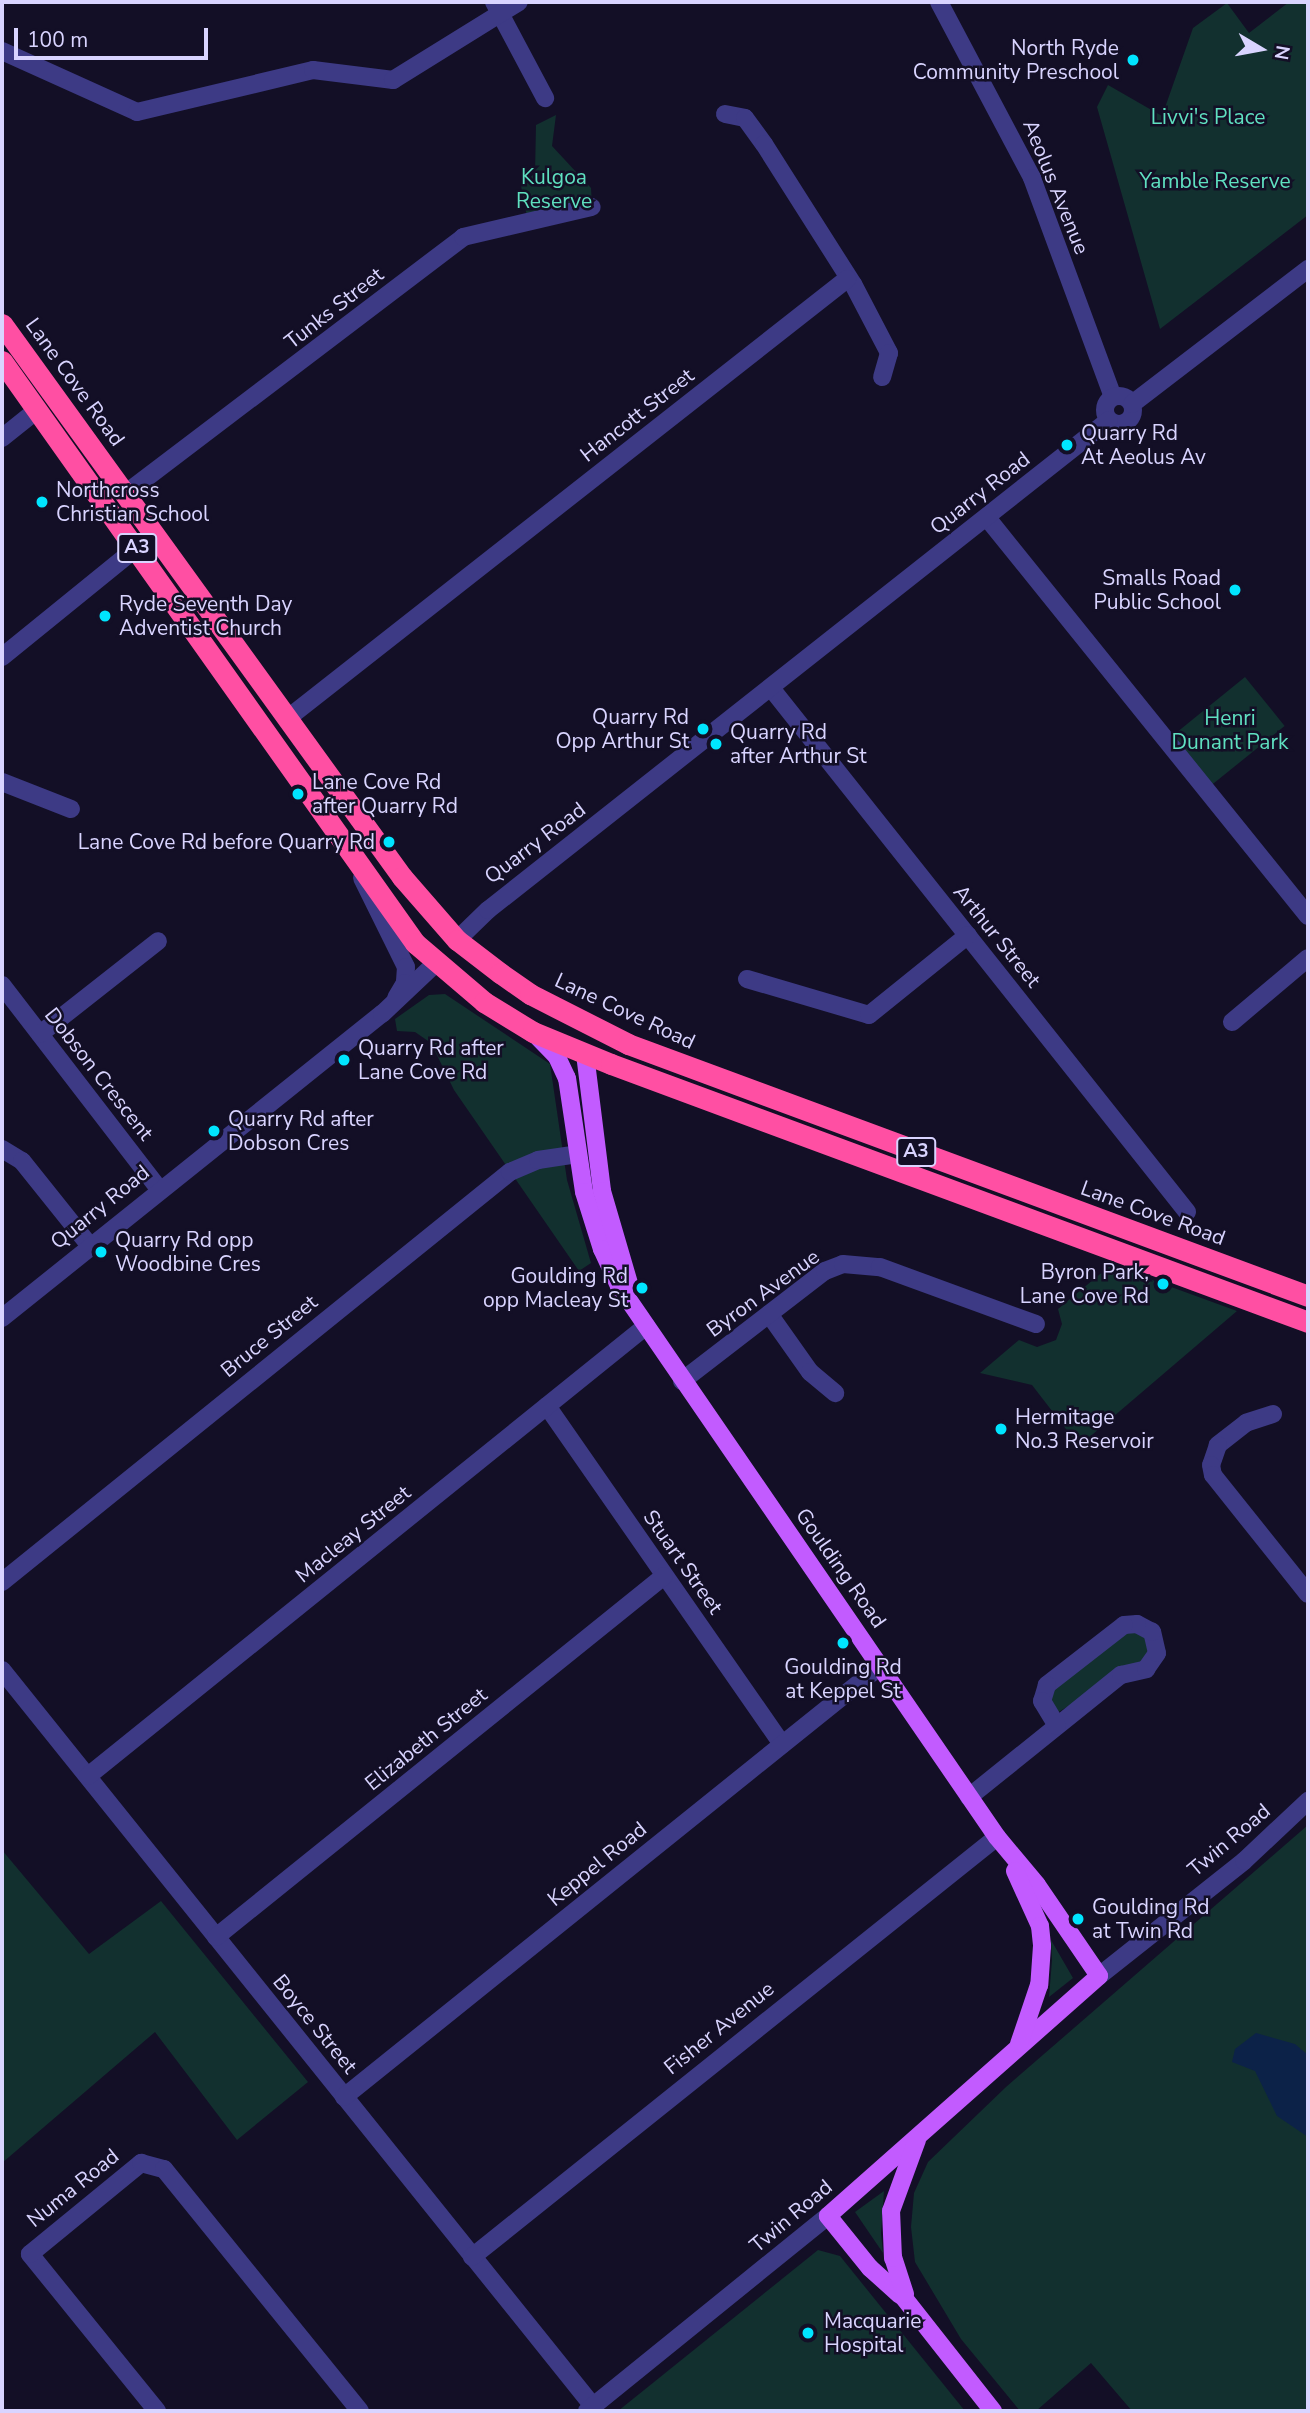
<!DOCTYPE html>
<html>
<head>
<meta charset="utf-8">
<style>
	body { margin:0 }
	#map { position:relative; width:1310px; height:2413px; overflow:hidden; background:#130f26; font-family:"Nunito Sans",sans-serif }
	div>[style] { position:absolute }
	.green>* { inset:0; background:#12302f; transform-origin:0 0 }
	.water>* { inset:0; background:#0c2248 }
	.minor>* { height:18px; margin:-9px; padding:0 9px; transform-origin:9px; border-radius:9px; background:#3d3a85 }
	.minor>.ring { margin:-9px; padding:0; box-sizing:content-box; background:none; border:18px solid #3d3a85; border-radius:50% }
	.major>* { height:18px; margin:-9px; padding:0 9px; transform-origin:9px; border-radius:9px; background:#c25bff }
	.highway>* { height:21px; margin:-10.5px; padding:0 10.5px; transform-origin:10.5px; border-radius:10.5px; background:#ff4fa3 }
	.dots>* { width:19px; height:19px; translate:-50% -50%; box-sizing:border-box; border:4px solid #130f26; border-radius:50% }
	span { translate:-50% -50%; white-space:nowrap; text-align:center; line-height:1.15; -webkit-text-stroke:5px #130f26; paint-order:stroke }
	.shield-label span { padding:2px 5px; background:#130f26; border:2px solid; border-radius:5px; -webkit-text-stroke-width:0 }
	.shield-label { font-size:19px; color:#d9d4ff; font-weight:700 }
	.poi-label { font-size:21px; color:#d9d4ff }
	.right { translate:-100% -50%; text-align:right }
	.left { translate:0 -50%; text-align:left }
	.park-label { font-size:21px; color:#5fe0c0 }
	.street-label { font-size:21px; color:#d9d4ff }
	.frame { position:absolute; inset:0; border:4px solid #d9d4ff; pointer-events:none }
	.north { position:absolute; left:1226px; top:14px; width:70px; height:70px; -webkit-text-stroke:5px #130f26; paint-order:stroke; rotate:100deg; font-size:19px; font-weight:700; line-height:28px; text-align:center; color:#d9d4ff }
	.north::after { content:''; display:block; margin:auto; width:24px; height:32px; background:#d9d4ff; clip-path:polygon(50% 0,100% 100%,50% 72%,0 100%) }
	.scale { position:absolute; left:14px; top:28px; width:194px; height:32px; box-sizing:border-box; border:4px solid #d9d4ff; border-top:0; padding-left:9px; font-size:21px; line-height:24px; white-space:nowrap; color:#d9d4ff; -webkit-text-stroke:5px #130f26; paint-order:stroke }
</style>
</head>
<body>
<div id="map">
	<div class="green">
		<i style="clip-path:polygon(1289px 2px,1308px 2px,1308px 215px,1160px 329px,1097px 107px,1108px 85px,1162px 116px,1193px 28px,1227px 3px,1249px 33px)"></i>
		<i style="clip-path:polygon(556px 115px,552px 146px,591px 188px,592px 207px,528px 222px,521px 186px,535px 173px,536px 125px)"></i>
		<i style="left:1245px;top:677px;width:63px;height:94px;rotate:51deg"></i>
		<i style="clip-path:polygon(445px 994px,550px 1064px,567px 1180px,591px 1263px,579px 1271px,454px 1090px,431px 1043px,415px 1032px,397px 1031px,395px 1019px,429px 995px)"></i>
		<i style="clip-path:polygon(1111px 1265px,1237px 1311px,1079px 1446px,1032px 1385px,980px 1373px,1019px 1340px,1037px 1347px,1056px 1340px,1062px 1324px,1058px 1309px)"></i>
		<i style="clip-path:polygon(1121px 1632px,1146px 1633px,1148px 1657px,1057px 1713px,1051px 1707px,1050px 1691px)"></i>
		<i style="clip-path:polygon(1308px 1825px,1308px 2411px,1132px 2411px,1091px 2363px,1036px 2411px,1020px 2411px,961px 2339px,915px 2262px,911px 2227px,914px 2193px,928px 2162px,1006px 2087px)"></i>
		<i style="clip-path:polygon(2px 1850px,89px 1954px,161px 1901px,308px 2082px,237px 2140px,155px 2032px,2px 2163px)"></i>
		<i style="clip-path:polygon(1051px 1940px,1073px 1978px,1049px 1997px,1052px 1960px)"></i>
		<i style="clip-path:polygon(884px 2191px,881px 2233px,883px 2253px,855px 2212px)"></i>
		<i style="clip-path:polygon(818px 2250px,840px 2256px,965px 2411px,618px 2411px)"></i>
	</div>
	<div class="water">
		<i style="clip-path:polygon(1256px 2033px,1295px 2044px,1308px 2055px,1308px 2137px,1277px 2116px,1255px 2071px,1232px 2062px,1235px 2049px)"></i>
	</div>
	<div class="minor">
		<i style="left:494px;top:2px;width:109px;rotate:62deg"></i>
		<i style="left:939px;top:2px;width:199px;rotate:62.1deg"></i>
		<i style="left:1032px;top:178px;width:233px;rotate:69.7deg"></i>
		<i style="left:2px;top:51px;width:148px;rotate:24.3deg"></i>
		<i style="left:137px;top:112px;width:181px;rotate:-13.4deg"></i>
		<i style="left:313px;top:70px;width:81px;rotate:7.1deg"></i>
		<i style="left:393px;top:80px;width:148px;rotate:-31.8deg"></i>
		<i style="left:725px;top:114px;width:20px;rotate:11deg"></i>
		<i style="left:745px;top:118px;width:32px;rotate:54deg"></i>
		<i style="left:764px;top:144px;width:166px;rotate:57.6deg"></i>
		<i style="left:853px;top:284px;width:78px;rotate:62.4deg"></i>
		<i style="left:889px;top:353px;width:25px;rotate:106deg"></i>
		<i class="ring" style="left:1105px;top:396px;width:10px;height:10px"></i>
		<i style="left:1132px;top:404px;width:222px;rotate:-37.5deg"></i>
		<i style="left:2px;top:438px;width:45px;rotate:-38.7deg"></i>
		<i style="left:125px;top:494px;width:425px;rotate:-37.2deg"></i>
		<i style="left:463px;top:237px;width:132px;rotate:-13.1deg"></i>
		<i style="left:988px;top:519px;width:510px;rotate:51.13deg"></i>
		<i style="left:2px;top:657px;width:173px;rotate:-39.1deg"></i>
		<i style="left:771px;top:688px;width:669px;rotate:51.55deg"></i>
		<i style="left:288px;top:718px;width:711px;rotate:-38.14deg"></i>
		<i style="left:2px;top:782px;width:74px;rotate:21.4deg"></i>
		<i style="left:362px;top:878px;width:99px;rotate:63.7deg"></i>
		<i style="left:406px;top:967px;width:16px;rotate:94deg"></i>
		<i style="left:405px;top:983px;width:17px;rotate:121deg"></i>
		<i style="left:457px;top:940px;width:43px;rotate:-44.1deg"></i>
		<i style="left:488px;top:910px;width:791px;rotate:-38.28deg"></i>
		<i style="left:747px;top:979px;width:127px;rotate:16.4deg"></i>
		<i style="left:869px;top:1015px;width:127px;rotate:-38.9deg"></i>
		<i style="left:2px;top:985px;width:259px;rotate:52.4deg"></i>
		<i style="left:1232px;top:1022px;width:99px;rotate:-40.1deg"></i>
		<i style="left:40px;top:1034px;width:150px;rotate:-38.2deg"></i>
		<i style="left:2px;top:1149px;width:23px;rotate:31deg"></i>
		<i style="left:22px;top:1161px;width:109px;rotate:51.3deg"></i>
		<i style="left:769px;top:1314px;width:71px;rotate:54.7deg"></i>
		<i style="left:810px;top:1372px;width:33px;rotate:40deg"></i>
		<i style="left:2px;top:1318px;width:487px;rotate:-38.7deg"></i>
		<i style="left:382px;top:1014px;width:74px;rotate:-43.4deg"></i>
		<i style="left:682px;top:1381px;width:180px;rotate:-37.6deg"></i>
		<i style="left:825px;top:1271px;width:19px;rotate:-21deg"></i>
		<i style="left:843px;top:1264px;width:37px;rotate:5deg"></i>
		<i style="left:880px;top:1267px;width:166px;rotate:20.1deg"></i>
		<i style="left:547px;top:1406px;width:412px;rotate:55.2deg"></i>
		<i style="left:1273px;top:1414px;width:28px;rotate:162deg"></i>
		<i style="left:1246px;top:1423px;width:36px;rotate:142deg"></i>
		<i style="left:1218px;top:1445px;width:21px;rotate:109deg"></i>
		<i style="left:1211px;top:1465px;width:10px;rotate:79deg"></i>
		<i style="left:1213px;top:1475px;width:152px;rotate:51.4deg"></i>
		<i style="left:2px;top:1582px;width:653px;rotate:-38.91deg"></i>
		<i style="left:510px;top:1172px;width:30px;rotate:-23deg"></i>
		<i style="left:538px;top:1160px;width:40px;rotate:-8.5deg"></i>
		<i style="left:2px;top:1670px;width:944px;rotate:51.24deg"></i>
		<i style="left:88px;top:1776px;width:717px;rotate:-38.88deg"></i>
		<i style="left:969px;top:1797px;width:195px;rotate:-38.8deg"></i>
		<i style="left:1121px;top:1675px;width:26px;rotate:-13deg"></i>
		<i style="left:1146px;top:1669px;width:19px;rotate:-55deg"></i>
		<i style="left:1157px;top:1653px;width:22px;rotate:-103deg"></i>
		<i style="left:1152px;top:1632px;width:17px;rotate:-152deg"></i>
		<i style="left:1137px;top:1624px;width:13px;rotate:176deg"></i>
		<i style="left:1124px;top:1625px;width:98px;rotate:142.1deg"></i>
		<i style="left:1047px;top:1685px;width:17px;rotate:107deg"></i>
		<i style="left:1042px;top:1701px;width:29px;rotate:59deg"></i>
		<i style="left:216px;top:1937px;width:575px;rotate:-38.86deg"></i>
		<i style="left:1099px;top:1976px;width:185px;rotate:-38.4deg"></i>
		<i style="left:1244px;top:1861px;width:88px;rotate:-43.2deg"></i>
		<i style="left:344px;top:2097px;width:688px;rotate:-38.8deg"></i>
		<i style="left:472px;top:2257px;width:672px;rotate:-38.66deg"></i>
		<i style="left:157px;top:2411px;width:202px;rotate:-129deg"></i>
		<i style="left:30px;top:2254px;width:144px;rotate:-39.3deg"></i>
		<i style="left:141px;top:2163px;width:24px;rotate:15deg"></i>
		<i style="left:164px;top:2169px;width:311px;rotate:51deg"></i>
		<i style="left:587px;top:2411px;width:310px;rotate:-39deg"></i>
	</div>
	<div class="major">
		<i style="left:536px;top:1035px;width:30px;rotate:46deg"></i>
		<i style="left:557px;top:1057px;width:23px;rotate:65deg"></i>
		<i style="left:567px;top:1078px;width:115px;rotate:81.5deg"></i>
		<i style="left:584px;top:1192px;width:60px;rotate:72.5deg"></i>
		<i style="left:602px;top:1249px;width:41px;rotate:65.3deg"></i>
		<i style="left:619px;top:1286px;width:668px;rotate:55.55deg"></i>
		<i style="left:997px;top:1837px;width:62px;rotate:50.2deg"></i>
		<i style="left:1037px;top:1885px;width:110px;rotate:55.7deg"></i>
		<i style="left:1099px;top:1976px;width:362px;rotate:138.5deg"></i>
		<i style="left:828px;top:2216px;width:67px;rotate:51.1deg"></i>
		<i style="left:870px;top:2268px;width:40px;rotate:42deg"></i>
		<i style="left:585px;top:1054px;width:138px;rotate:82.9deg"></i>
		<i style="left:602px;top:1191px;width:100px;rotate:73.7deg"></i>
		<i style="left:1015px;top:1871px;width:60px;rotate:65.6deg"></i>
		<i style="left:1040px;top:1926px;width:20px;rotate:84deg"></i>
		<i style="left:1042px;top:1946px;width:39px;rotate:94deg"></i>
		<i style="left:1039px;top:1985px;width:62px;rotate:108.7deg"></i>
		<i style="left:893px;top:2284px;width:162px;rotate:51.8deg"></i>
		<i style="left:905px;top:2294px;width:38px;rotate:-108deg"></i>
		<i style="left:893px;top:2258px;width:47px;rotate:-92.4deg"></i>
		<i style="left:891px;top:2211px;width:76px;rotate:-69.9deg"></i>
	</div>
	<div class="highway">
		<i style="left:2px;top:324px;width:683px;rotate:54.12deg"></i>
		<i style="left:402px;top:877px;width:84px;rotate:48.9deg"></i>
		<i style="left:457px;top:940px;width:54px;rotate:37.5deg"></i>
		<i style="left:500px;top:973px;width:37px;rotate:35deg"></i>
		<i style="left:530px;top:994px;width:110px;rotate:27deg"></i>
		<i style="left:628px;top:1044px;width:725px;rotate:20.33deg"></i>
		<i style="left:2px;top:361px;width:714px;rotate:54.64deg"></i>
		<i style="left:415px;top:943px;width:91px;rotate:40.5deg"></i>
		<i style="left:484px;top:1002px;width:57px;rotate:31.5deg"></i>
		<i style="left:533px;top:1032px;width:84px;rotate:22.3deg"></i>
		<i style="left:611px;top:1064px;width:743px;rotate:20.31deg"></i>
	</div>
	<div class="dots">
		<i style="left:1133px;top:60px;background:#00e5ff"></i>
		<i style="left:1067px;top:445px;background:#00e5ff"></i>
		<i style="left:42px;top:502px;background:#00e5ff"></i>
		<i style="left:1235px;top:590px;background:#00e5ff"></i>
		<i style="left:105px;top:616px;background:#00e5ff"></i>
		<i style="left:703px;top:729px;background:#00e5ff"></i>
		<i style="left:716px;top:744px;background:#00e5ff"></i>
		<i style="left:298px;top:794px;background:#00e5ff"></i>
		<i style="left:389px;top:842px;background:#00e5ff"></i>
		<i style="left:344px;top:1060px;background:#00e5ff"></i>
		<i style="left:214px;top:1131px;background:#00e5ff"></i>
		<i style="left:101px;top:1252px;background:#00e5ff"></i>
		<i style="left:1163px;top:1284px;background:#00e5ff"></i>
		<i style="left:642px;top:1288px;background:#00e5ff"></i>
		<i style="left:1001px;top:1429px;background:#00e5ff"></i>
		<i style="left:843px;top:1643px;background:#00e5ff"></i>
		<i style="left:1078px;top:1919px;background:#00e5ff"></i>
		<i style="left:808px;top:2333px;background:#00e5ff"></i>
	</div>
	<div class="shield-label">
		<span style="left:137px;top:548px">A3</span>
		<span style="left:916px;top:1152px">A3</span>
	</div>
	<div class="poi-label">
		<span class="right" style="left:1119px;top:60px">North Ryde<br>Community Preschool</span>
		<span class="left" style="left:1081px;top:445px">Quarry Rd<br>At Aeolus Av</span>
		<span class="left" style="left:56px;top:502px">Northcross<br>Christian School</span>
		<span class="right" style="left:1221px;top:590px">Smalls Road<br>Public School</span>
		<span class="left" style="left:119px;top:616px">Ryde Seventh Day<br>Adventist Church</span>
		<span class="right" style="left:689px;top:729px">Quarry Rd<br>Opp Arthur St</span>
		<span class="left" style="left:730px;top:744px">Quarry Rd<br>after Arthur St</span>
		<span class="left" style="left:312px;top:794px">Lane Cove Rd<br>after Quarry Rd</span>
		<span class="right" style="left:375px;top:842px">Lane Cove Rd before Quarry Rd</span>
		<span class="left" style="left:358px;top:1060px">Quarry Rd after<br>Lane Cove Rd</span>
		<span class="left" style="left:228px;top:1131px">Quarry Rd after<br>Dobson Cres</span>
		<span class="left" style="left:115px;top:1252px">Quarry Rd opp<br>Woodbine Cres</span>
		<span class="right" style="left:1149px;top:1284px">Byron Park,<br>Lane Cove Rd</span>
		<span class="right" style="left:628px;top:1288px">Goulding Rd<br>opp Macleay St</span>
		<span class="left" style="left:1015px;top:1429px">Hermitage<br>No.3 Reservoir</span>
		<span style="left:843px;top:1679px">Goulding Rd<br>at Keppel St</span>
		<span class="left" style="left:1092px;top:1919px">Goulding Rd<br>at Twin Rd</span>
		<span class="left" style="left:824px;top:2333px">Macquarie<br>Hospital</span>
	</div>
	<div class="park-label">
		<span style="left:1208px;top:117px">Livvi's Place</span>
		<span style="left:554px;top:189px">Kulgoa<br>Reserve</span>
		<span style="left:1215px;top:181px">Yamble Reserve</span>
		<span style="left:1230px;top:730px">Henri<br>Dunant Park</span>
	</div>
	<div class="street-label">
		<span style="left:1056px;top:187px;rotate:68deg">Aeolus Avenue</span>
		<span style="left:334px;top:308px;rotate:-38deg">Tunks Street</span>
		<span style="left:75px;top:382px;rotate:54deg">Lane Cove Road</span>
		<span style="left:637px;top:415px;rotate:-38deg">Hancott Street</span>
		<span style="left:980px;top:493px;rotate:-38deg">Quarry Road</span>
		<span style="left:535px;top:843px;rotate:-37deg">Quarry Road</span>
		<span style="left:997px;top:936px;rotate:51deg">Arthur Street</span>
		<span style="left:625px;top:1011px;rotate:25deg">Lane Cove Road</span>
		<span style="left:99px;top:1074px;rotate:52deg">Dobson Crescent</span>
		<span style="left:100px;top:1207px;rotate:-39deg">Quarry Road</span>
		<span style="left:1153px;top:1213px;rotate:20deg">Lane Cove Road</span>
		<span style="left:763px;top:1293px;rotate:-36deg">Byron Avenue</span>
		<span style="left:269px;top:1336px;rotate:-39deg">Bruce Street</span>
		<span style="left:353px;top:1534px;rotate:-39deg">Macleay Street</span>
		<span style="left:683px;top:1562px;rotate:55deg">Stuart Street</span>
		<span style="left:841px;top:1568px;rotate:55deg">Goulding Road</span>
		<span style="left:426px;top:1739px;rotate:-39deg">Elizabeth Street</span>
		<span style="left:1229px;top:1840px;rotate:-40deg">Twin Road</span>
		<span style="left:597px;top:1864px;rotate:-39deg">Keppel Road</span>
		<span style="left:315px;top:2024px;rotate:51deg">Boyce Street</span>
		<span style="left:719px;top:2028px;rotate:-39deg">Fisher Avenue</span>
		<span style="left:73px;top:2188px;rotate:-39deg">Numa Road</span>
		<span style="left:791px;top:2216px;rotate:-40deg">Twin Road</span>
	</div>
	<div class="frame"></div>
	<div class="north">N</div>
	<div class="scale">100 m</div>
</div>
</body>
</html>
